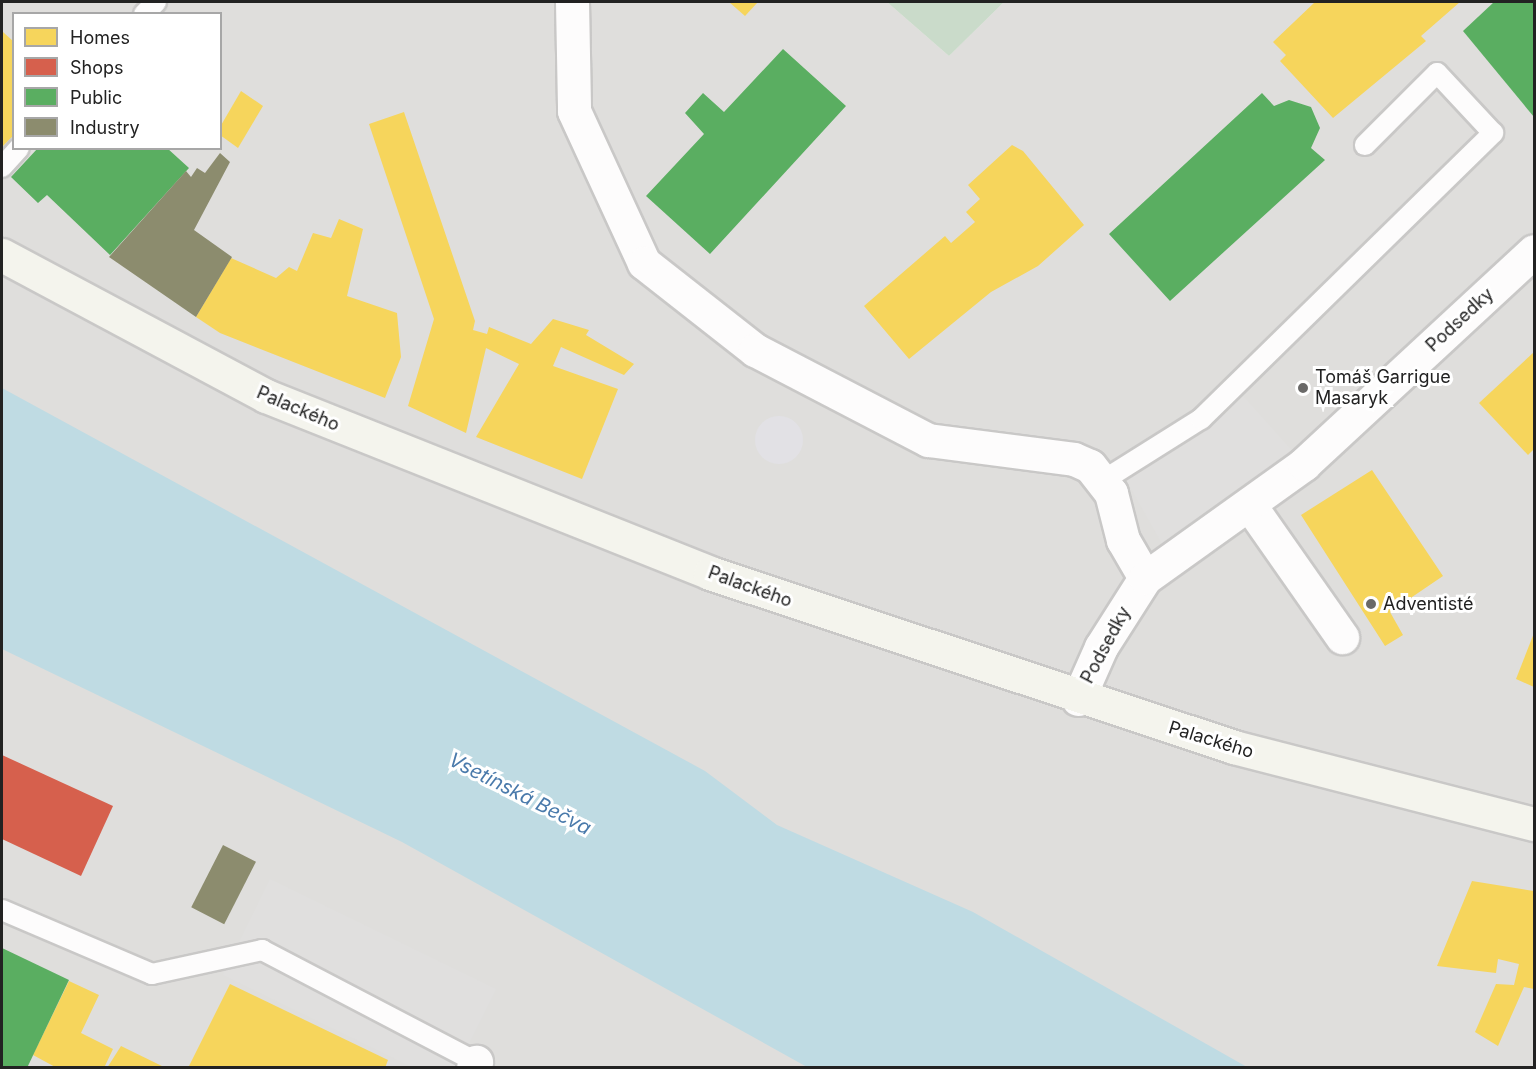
<!DOCTYPE html>
<html>
<head>
<meta charset="utf-8">
<style>
	body { margin:0 }
	#map { position:relative; width:1536px; height:1069px; overflow:hidden; background:#f0eeeb; font-family:Inter,sans-serif }
	div>[style] { position:absolute }
	.residential>* { inset:0; background:#dfdedc }
	.cemetery>* { inset:0; background:#cadbca }
	.parking>* { inset:0; background:#e0dfde }
	.plaza>* { inset:0; background:#e2e1e5 }
	.round { border-radius:50% }
	.water>* { inset:0; background:#bfdbe3 }
	.homes>* { inset:0; background:#f6d55c }
	.shops>* { inset:0; background:#d6604d }
	.public>* { inset:0; background:#5aae61 }
	.industry>* { inset:0; background:#8c8c6e; transform-origin:0 0 }
	.roads { filter:drop-shadow(2px 0 #c9c8c7) drop-shadow(-2px 0 #c9c8c7) drop-shadow(0 2px #c9c8c7) drop-shadow(0 -2px #c9c8c7) }
	.lane>* { height:20px; margin:-10px; padding:0 10px; transform-origin:10px; border-radius:10px; background:#fdfcfc }
	.street>* { height:33px; margin:-16.5px; padding:0 16.5px; transform-origin:16.5px; border-radius:16.5px; background:#fdfcfc }
	.secondary>* { height:33px; margin:-16.5px; padding:0 16.5px; transform-origin:16.5px; border-radius:16.5px; background:#f4f4ed }
	.dots>* { width:16px; height:16px; translate:-50% -50%; box-sizing:border-box; border:3px solid #fff; border-radius:50% }
	span { translate:-50% -50%; white-space:nowrap; text-align:center; line-height:1.15; -webkit-text-stroke:6px #fff; paint-order:stroke }
	.street-label { font-size:18px; color:#222 }
	.poi-label { font-size:18px; color:#222 }
	.left { translate:0 -50%; text-align:left }
	.water-label { font-size:20px; color:#4a7aab; font-style:italic }
	.frame { position:absolute; inset:0; border:3px solid #222; pointer-events:none }
	.legend { position:absolute; left:12px; top:12px; width:210px; height:138px; box-sizing:border-box; background:#fff; border:2px solid #a7a7a7; margin:0; padding:8px 10px; list-style:none; font-size:18px; color:#222 }
	.legend li { display:flex; align-items:center; gap:12px; height:30px }
	.legend b { width:30px; border:2px solid #a7a7a7 }
</style>
</head>
<body>
<div id="map">
	<div class="residential">
		<i style="clip-path:polygon(evenodd,2px 2px,887px 2px,949px 56px,1004px 2px,1534px 2px,1534px 1067px,2px 1068px,2px 2px,14px 14px,220px 14px,220px 148px,14px 148px,14px 14px)"></i>
	</div>
	<div class="cemetery">
		<i style="clip-path:polygon(887px 2px,1004px 2px,949px 56px)"></i>
	</div>
	<div class="parking">
		<i style="clip-path:polygon(1235px 387px,1304px 464px,1170px 558px,1121px 471px)"></i>
		<i style="clip-path:polygon(270px 879px,496px 989px,457px 1067px,412px 1067px,223px 975px)"></i>
	</div>
	<div class="plaza">
		<i class="round" style="left:755px;top:416px;width:48px;height:48px"></i>
	</div>
	<div class="water">
		<i style="clip-path:polygon(2px 388px,705px 771px,777px 825px,973px 912px,1247px 1067px,807px 1067px,402px 842px,2px 649px)"></i>
	</div>
	<div class="homes">
		<i style="clip-path:polygon(729px 2px,758px 2px,745px 16px)"></i>
		<i style="clip-path:polygon(1315px 2px,1460px 2px,1421px 36px,1426px 41px,1333px 118px,1280px 61px,1286px 55px,1273px 42px)"></i>
		<i style="clip-path:polygon(3px 32px,14px 42px,14px 135px,2px 147px)"></i>
		<i style="clip-path:polygon(241px 91px,263px 106px,238px 148px,220px 135px,220px 127px)"></i>
		<i style="clip-path:polygon(404px 112px,475px 321px,473px 330px,487px 334px,489px 327px,531px 344px,553px 319px,589px 330px,586px 335px,634px 364px,624px 375px,561px 347px,553px 366px,618px 389px,582px 479px,476px 437px,519px 364px,486px 348px,466px 433px,408px 406px,434px 319px,369px 124px)"></i>
		<i style="clip-path:polygon(1012px 145px,1023px 151px,1084px 225px,1038px 266px,991px 292px,909px 359px,864px 306px,945px 236px,951px 243px,975px 222px,966px 212px,980px 199px,968px 185px)"></i>
		<i style="clip-path:polygon(339px 219px,363px 229px,347px 296px,397px 313px,401px 357px,385px 398px,220px 333px,196px 317px,231px 258px,276px 278px,289px 267px,297px 271px,313px 233px,331px 238px)"></i>
		<i style="clip-path:polygon(1534px 352px,1534px 449px,1528px 455px,1479px 403px)"></i>
		<i style="clip-path:polygon(1372px 470px,1443px 576px,1390px 612px,1403px 635px,1385px 646px,1301px 515px)"></i>
		<i style="clip-path:polygon(1534px 633px,1534px 687px,1516px 679px)"></i>
		<i style="clip-path:polygon(1472px 881px,1534px 891px,1534px 989px,1524px 987px,1498px 1046px,1475px 1032px,1496px 984px,1514px 985px,1519px 964px,1498px 959px,1496px 973px,1437px 966px)"></i>
		<i style="clip-path:polygon(69px 981px,99px 995px,81px 1033px,113px 1049px,104px 1068px,57px 1068px,33px 1055px)"></i>
		<i style="clip-path:polygon(230px 984px,388px 1060px,385px 1068px,188px 1068px)"></i>
		<i style="clip-path:polygon(121px 1046px,166px 1068px,107px 1068px)"></i>
	</div>
	<div class="shops">
		<i style="clip-path:polygon(2px 755px,113px 806px,81px 876px,2px 839px)"></i>
	</div>
	<div class="public">
		<i style="clip-path:polygon(1494px 2px,1534px 2px,1534px 117px,1463px 31px)"></i>
		<i style="clip-path:polygon(783px 49px,846px 106px,710px 254px,646px 196px,704px 134px,685px 113px,703px 93px,724px 112px)"></i>
		<i style="clip-path:polygon(1262px 93px,1274px 106px,1289px 100px,1311px 107px,1320px 128px,1311px 148px,1325px 160px,1170px 301px,1109px 234px)"></i>
		<i style="clip-path:polygon(38px 148px,167px 148px,189px 168px,110px 255px,47px 195px,38px 203px,11px 177px)"></i>
		<i style="clip-path:polygon(2px 948px,69px 980px,27px 1068px,2px 1068px)"></i>
	</div>
	<div class="industry">
		<i style="clip-path:polygon(220px 153px,230px 162px,194px 230px,232px 257px,196px 317px,109px 257px,186px 171px,191px 177px,197px 168px,205px 173px)"></i>
		<i style="left:223px;top:845px;width:37px;height:70px;rotate:27deg"></i>
	</div>
	<div class="roads">
		<div class="lane">
			<i style="left:144px;top:14px;width:17px;rotate:-45deg"></i>
			<i style="left:2px;top:167px;width:25px;rotate:-48deg"></i>
			<i style="left:1104px;top:480px;width:115px;rotate:-32.2deg"></i>
			<i style="left:1201px;top:419px;width:409px;rotate:-44.4deg"></i>
			<i style="left:1493px;top:133px;width:82px;rotate:-133deg"></i>
			<i style="left:1437px;top:73px;width:102px;rotate:135deg"></i>
			<i style="left:2px;top:910px;width:163px;rotate:23.1deg"></i>
			<i style="left:152px;top:974px;width:113px;rotate:-12.3deg"></i>
			<i style="left:262px;top:950px;width:242px;rotate:27.6deg"></i>
		</div>
		<div class="street">
			<i style="left:572px;top:2px;width:109px;rotate:88.9deg"></i>
			<i style="left:574px;top:111px;width:167px;rotate:65.3deg"></i>
			<i style="left:644px;top:263px;width:141px;rotate:38.1deg"></i>
			<i style="left:755px;top:350px;width:195px;rotate:27.5deg"></i>
			<i style="left:928px;top:440px;width:147px;rotate:7.4deg"></i>
			<i style="left:1074px;top:459px;width:17px;rotate:24deg"></i>
			<i style="left:1090px;top:466px;width:34px;rotate:52deg"></i>
			<i style="left:1111px;top:493px;width:49px;rotate:75.7deg"></i>
			<i style="left:1123px;top:540px;width:44px;rotate:59.9deg"></i>
			<i style="left:1251px;top:507px;width:159px;rotate:55deg"></i>
			<i style="left:1078px;top:699px;width:57px;rotate:-66.1deg"></i>
			<i style="left:1101px;top:647px;width:82px;rotate:-57.5deg"></i>
			<i style="left:1145px;top:578px;width:196px;rotate:-35.6deg"></i>
			<i style="left:1304px;top:464px;width:313px;rotate:-42.8deg"></i>
			<i style="left:473px;top:1068px;width:7px;rotate:-63deg"></i>
		</div>
		<div class="secondary">
			<i style="left:2px;top:255px;width:299px;rotate:28.1deg"></i>
			<i style="left:266px;top:396px;width:478px;rotate:21.7deg"></i>
			<i style="left:710px;top:573px;width:552px;rotate:18.37deg"></i>
			<i style="left:1234px;top:747px;width:310px;rotate:14.4deg"></i>
		</div>
	</div>
	<div class="dots">
		<i style="left:1303px;top:388px;background:#6a6968"></i>
		<i style="left:1371px;top:604px;background:#6a6968"></i>
	</div>
	<div class="street-label">
		<span style="left:1460px;top:320px;rotate:-43deg">Podsedky</span>
		<span style="left:298px;top:409px;rotate:23deg">Palackého</span>
		<span style="left:750px;top:587px;rotate:20deg">Palackého</span>
		<span style="left:1106px;top:645px;rotate:-62deg">Podsedky</span>
		<span style="left:1211px;top:740px;rotate:17deg">Palackého</span>
	</div>
	<div class="poi-label">
		<span class="left" style="left:1315px;top:388px">Tomáš Garrigue<br>Masaryk</span>
		<span class="left" style="left:1383px;top:604px">Adventisté</span>
	</div>
	<div class="water-label">
		<span style="left:520px;top:794px;rotate:27deg">Vsetínská Bečva</span>
	</div>
	<div class="frame"></div>
	<ul class="legend">
	<li><b style="height:16px;background:#f6d55c"></b>Homes</li>
	<li><b style="height:16px;background:#d6604d"></b>Shops</li>
	<li><b style="height:16px;background:#5aae61"></b>Public</li>
	<li><b style="height:16px;background:#8c8c6e"></b>Industry</li>
	</ul>
</div>
</body>
</html>
